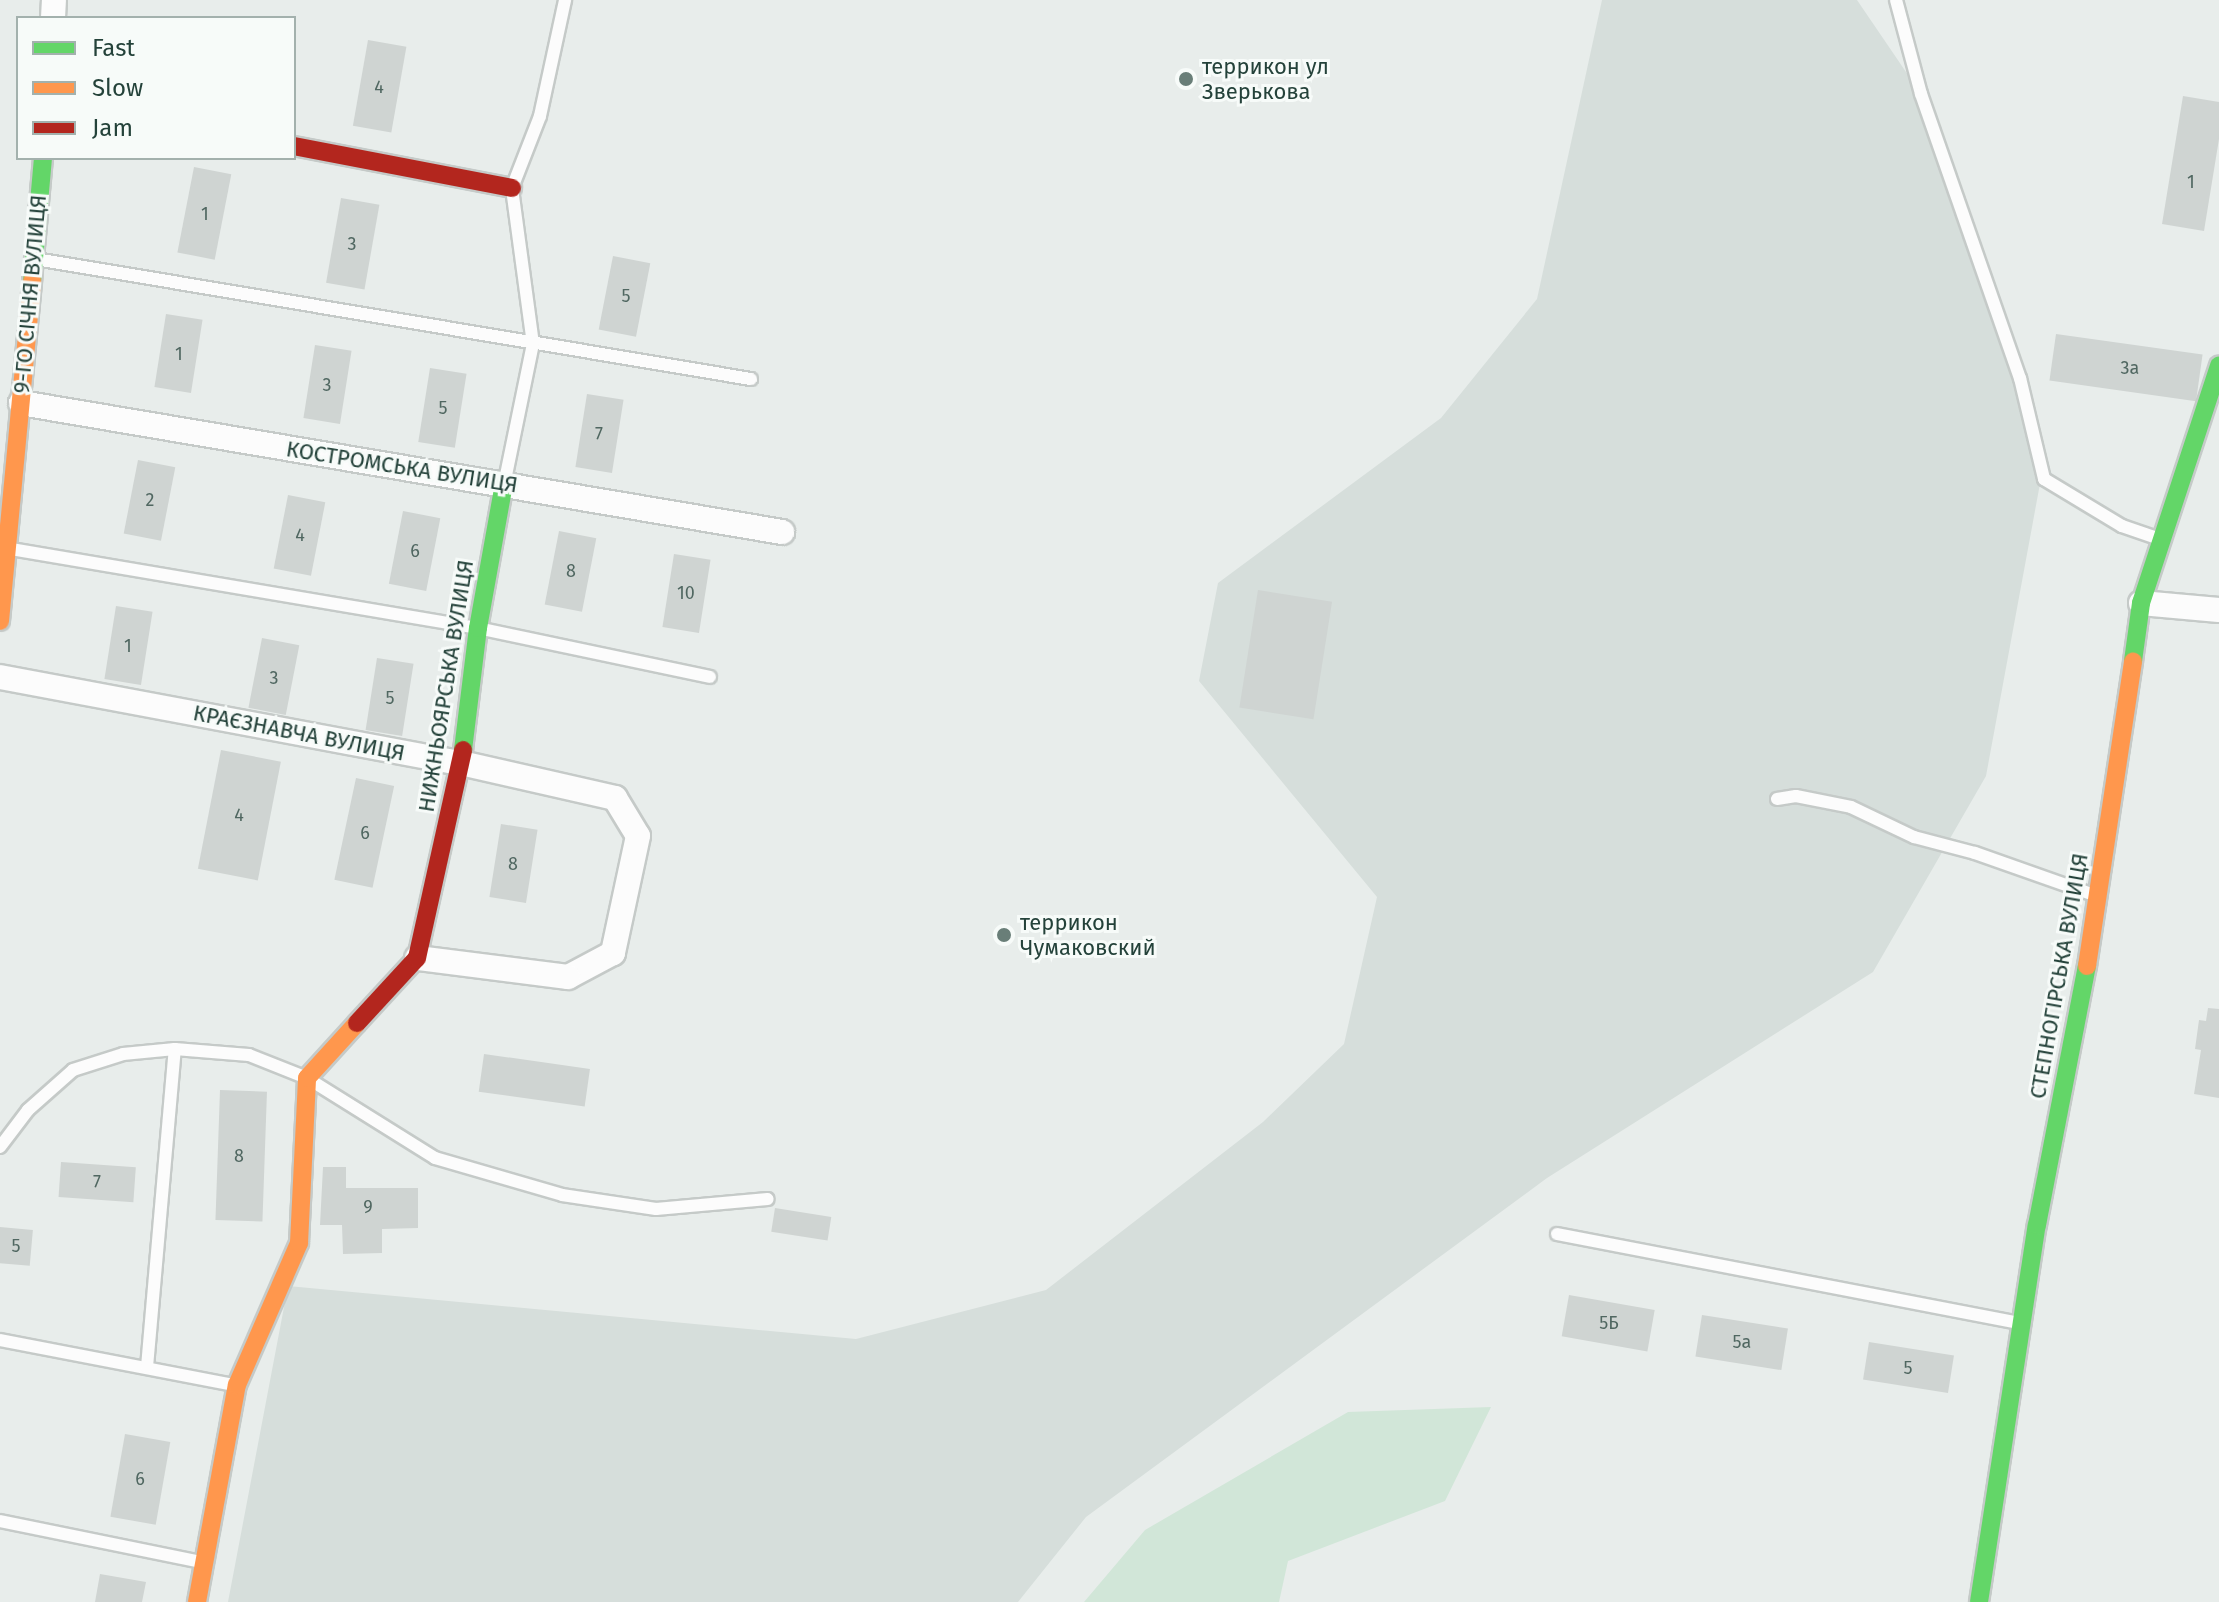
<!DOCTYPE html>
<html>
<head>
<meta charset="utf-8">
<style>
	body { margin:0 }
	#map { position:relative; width:2219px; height:1602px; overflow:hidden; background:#e8edeb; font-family:"Fira Sans",sans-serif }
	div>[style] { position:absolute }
	.built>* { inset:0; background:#d6dedb }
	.green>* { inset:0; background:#d1e6d8 }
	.building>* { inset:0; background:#cfd4d2; transform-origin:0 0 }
	.roads { filter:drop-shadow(2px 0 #c5cac8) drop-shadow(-2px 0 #c5cac8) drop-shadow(0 2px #c5cac8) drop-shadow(0 -2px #c5cac8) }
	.lane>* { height:12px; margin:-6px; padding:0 6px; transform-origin:6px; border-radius:6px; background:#fcfcfc }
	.street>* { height:24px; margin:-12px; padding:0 12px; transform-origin:12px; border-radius:12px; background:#fcfcfc }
	.fast>* { height:18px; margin:-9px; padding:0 9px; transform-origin:9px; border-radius:9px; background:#63d668 }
	.slow>* { height:18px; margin:-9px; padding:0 9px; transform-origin:9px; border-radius:9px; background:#ff974d }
	.jam>* { height:18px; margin:-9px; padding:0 9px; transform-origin:9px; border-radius:9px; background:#b3261e }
	.dots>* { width:22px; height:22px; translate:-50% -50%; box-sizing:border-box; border:4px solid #f7fbf9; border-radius:50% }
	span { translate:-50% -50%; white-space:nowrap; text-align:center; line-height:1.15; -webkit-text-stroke:6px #f7fbf9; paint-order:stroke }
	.number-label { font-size:18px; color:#506761 }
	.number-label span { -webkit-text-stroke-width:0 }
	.poi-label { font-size:22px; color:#24423a }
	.left { translate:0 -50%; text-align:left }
	.street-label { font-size:22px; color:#24423a }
	.legend { position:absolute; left:16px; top:16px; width:280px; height:144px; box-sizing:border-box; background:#f7fbf9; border:2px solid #a3b1ad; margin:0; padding:10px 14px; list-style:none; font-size:24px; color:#24423a }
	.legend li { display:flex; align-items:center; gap:16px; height:40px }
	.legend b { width:40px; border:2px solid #a3b1ad }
</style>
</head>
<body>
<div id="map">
	<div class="built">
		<i style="clip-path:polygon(1602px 0,1857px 0,1921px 94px,2044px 462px,1986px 776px,1873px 972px,1547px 1178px,1086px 1517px,1018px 1602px,228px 1602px,288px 1286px,856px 1339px,1046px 1290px,1263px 1122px,1344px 1044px,1377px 897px,1199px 681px,1218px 583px,1441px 418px,1537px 299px)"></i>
	</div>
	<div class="green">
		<i style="clip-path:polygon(1491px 1407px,1445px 1501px,1288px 1561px,1279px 1602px,1084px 1602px,1145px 1530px,1348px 1412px)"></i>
	</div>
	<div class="building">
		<i style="left:368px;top:40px;width:39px;height:87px;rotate:10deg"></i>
		<i style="clip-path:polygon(2183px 96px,2219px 102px,2219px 139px,2204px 231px,2162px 224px)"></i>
		<i style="left:194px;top:167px;width:38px;height:87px;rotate:11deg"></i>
		<i style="left:341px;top:198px;width:39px;height:86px;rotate:10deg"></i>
		<i style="left:613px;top:256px;width:38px;height:75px;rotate:11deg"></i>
		<i style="left:166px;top:314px;width:37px;height:74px;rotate:9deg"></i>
		<i style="left:2056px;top:334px;width:148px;height:47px;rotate:8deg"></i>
		<i style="left:315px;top:345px;width:37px;height:74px;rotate:9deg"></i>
		<i style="left:430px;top:368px;width:37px;height:75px;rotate:9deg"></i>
		<i style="left:587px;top:394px;width:37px;height:74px;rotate:9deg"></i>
		<i style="left:138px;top:460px;width:38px;height:75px;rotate:11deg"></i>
		<i style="left:288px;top:495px;width:38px;height:75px;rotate:11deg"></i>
		<i style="left:403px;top:511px;width:38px;height:74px;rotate:11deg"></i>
		<i style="left:559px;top:531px;width:38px;height:75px;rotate:11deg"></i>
		<i style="left:674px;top:554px;width:37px;height:74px;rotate:9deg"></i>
		<i style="left:1258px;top:590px;width:75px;height:119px;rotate:9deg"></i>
		<i style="left:116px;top:606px;width:37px;height:74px;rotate:9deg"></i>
		<i style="left:262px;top:638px;width:38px;height:71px;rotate:11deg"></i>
		<i style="left:377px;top:658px;width:37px;height:73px;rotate:9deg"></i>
		<i style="left:221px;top:750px;width:61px;height:121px;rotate:11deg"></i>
		<i style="left:356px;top:778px;width:39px;height:104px;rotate:12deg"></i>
		<i style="left:501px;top:824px;width:37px;height:74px;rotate:9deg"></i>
		<i style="clip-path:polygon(2208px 1008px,2219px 1009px,2219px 1098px,2194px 1094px,2201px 1050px,2195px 1049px,2199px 1020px,2206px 1021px)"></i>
		<i style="left:484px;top:1054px;width:107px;height:38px;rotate:8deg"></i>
		<i style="left:220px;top:1090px;width:47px;height:130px;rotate:2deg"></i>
		<i style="left:61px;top:1162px;width:75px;height:35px;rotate:4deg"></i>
		<i style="clip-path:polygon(323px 1167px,346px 1167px,346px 1188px,418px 1188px,418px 1228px,382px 1229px,382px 1253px,343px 1254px,342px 1225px,320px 1225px)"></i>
		<i style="left:775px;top:1208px;width:57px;height:24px;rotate:9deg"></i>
		<i style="left:0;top:1227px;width:33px;height:36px;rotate:5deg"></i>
		<i style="left:1569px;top:1295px;width:87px;height:42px;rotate:10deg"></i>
		<i style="left:1702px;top:1315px;width:87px;height:42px;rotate:9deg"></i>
		<i style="left:1869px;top:1342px;width:86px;height:38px;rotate:9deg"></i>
		<i style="left:125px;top:1434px;width:46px;height:84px;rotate:10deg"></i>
		<i style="clip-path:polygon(100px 1574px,146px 1582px,142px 1602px,95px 1602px)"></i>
	</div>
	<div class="roads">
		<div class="lane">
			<i style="left:1896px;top:0;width:97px;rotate:75.1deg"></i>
			<i style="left:1921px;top:94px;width:301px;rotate:70.8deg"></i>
			<i style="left:2020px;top:378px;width:104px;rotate:76.6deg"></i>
			<i style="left:2044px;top:479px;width:91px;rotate:31.1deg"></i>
			<i style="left:2122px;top:526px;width:40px;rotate:18.9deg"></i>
			<i style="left:36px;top:259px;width:725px;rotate:9.53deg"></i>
			<i style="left:505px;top:480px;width:139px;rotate:-78.4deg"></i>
			<i style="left:533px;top:344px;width:157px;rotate:-97.7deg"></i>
			<i style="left:512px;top:188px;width:77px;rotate:-68.7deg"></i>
			<i style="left:540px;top:116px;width:119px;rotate:-77.8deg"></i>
			<i style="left:11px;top:549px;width:474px;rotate:9.6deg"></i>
			<i style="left:478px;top:628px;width:237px;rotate:11.9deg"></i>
			<i style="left:1777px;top:799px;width:19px;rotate:-9deg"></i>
			<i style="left:1796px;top:796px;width:56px;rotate:11.3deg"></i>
			<i style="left:1851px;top:807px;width:70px;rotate:25.5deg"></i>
			<i style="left:1914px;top:837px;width:63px;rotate:14.7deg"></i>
			<i style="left:1975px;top:853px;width:129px;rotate:19.4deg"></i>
			<i style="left:0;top:1147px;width:46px;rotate:-52.9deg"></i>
			<i style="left:28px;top:1110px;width:60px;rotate:-41.6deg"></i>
			<i style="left:73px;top:1070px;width:52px;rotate:-17.7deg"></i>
			<i style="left:123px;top:1054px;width:52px;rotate:-5.5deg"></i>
			<i style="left:175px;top:1049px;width:74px;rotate:4.6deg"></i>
			<i style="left:249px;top:1055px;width:62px;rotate:21.6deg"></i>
			<i style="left:307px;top:1078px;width:151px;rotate:32deg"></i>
			<i style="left:435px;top:1158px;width:132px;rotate:16.2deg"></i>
			<i style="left:562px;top:1195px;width:95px;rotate:8.5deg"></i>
			<i style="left:656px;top:1209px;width:112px;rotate:-5.1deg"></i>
			<i style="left:1557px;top:1234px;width:470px;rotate:10.9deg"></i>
			<i style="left:0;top:1340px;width:238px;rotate:10.9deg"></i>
			<i style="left:147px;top:1367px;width:319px;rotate:-85deg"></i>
			<i style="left:0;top:1521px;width:205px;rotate:11.5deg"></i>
		</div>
		<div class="street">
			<i style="left:53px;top:18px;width:18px;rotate:-87deg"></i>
			<i style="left:21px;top:403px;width:772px;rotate:9.62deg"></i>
			<i style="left:2141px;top:603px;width:78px;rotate:5.1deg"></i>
			<i style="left:0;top:677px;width:469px;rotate:10.6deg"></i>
			<i style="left:461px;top:763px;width:158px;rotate:12.8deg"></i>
			<i style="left:615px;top:798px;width:44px;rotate:58.8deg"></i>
			<i style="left:638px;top:836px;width:120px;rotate:102.1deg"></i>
			<i style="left:613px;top:953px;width:51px;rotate:151.9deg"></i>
			<i style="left:568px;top:977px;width:152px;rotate:-172.8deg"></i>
		</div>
		<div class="fast">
			<i style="left:32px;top:281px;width:123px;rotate:-84.9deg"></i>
			<i style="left:2133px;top:661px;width:59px;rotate:-82.1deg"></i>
			<i style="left:2141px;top:603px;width:250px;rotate:-71.8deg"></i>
			<i style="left:463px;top:750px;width:123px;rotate:-83deg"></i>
			<i style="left:478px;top:628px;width:146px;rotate:-79.8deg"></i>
			<i style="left:1979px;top:1602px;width:381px;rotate:-81.3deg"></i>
			<i style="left:2037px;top:1225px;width:264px;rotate:-79.1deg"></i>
		</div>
		<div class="slow">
			<i style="left:0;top:621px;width:342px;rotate:-84.6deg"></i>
			<i style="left:2087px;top:966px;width:308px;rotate:-81.4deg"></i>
			<i style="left:197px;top:1602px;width:221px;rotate:-79.6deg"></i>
			<i style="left:237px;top:1385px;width:155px;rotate:-66.4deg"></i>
			<i style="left:299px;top:1243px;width:165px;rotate:-87.2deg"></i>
			<i style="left:307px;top:1078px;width:74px;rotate:-47.7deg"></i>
		</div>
		<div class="jam">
			<i style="left:294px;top:146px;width:222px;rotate:10.9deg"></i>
			<i style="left:357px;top:1023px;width:88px;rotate:-47.3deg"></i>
			<i style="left:417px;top:958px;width:213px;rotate:-77.5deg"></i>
		</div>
	</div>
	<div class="dots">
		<i style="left:1186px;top:79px;background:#697e78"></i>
		<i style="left:1004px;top:935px;background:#697e78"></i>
	</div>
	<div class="number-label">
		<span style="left:379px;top:87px">4</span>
		<span style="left:2191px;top:182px">1</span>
		<span style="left:205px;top:214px">1</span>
		<span style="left:352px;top:244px">3</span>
		<span style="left:626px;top:296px">5</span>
		<span style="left:179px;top:354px">1</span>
		<span style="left:2130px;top:368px">3а</span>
		<span style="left:327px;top:385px">3</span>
		<span style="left:443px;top:408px">5</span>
		<span style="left:599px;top:434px">7</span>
		<span style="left:150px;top:500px">2</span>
		<span style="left:300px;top:535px">4</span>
		<span style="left:415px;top:551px">6</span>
		<span style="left:571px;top:571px">8</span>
		<span style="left:686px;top:593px">10</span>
		<span style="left:128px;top:646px">1</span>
		<span style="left:274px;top:678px">3</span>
		<span style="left:390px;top:698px">5</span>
		<span style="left:239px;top:815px">4</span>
		<span style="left:365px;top:833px">6</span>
		<span style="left:513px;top:864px">8</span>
		<span style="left:239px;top:1156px">8</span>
		<span style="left:97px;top:1182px">7</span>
		<span style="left:368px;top:1207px">9</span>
		<span style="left:16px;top:1246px">5</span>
		<span style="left:1609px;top:1323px">5Б</span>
		<span style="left:1742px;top:1342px">5а</span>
		<span style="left:1908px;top:1368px">5</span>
		<span style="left:140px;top:1479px">6</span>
	</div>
	<div class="poi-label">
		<span class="left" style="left:1202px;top:79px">террикон ул<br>Зверькова</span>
		<span class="left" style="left:1020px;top:935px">террикон<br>Чумаковский</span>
	</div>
	<div class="street-label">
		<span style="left:30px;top:294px;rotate:-85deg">9-ГО СІЧНЯ ВУЛИЦЯ</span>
		<span style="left:402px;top:467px;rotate:9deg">КОСТРОМСЬКА ВУЛИЦЯ</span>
		<span style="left:446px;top:686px;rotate:-81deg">НИЖНЬОЯРСЬКА ВУЛИЦЯ</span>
		<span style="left:299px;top:733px;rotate:11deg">КРАЄЗНАВЧА ВУЛИЦЯ</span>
		<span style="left:2059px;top:976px;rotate:-80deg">СТЕПНОГІРСЬКА ВУЛИЦЯ</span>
	</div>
	<ul class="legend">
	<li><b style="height:10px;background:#63d668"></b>Fast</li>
	<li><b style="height:10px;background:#ff974d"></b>Slow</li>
	<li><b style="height:10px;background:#b3261e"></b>Jam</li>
	</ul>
</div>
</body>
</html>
